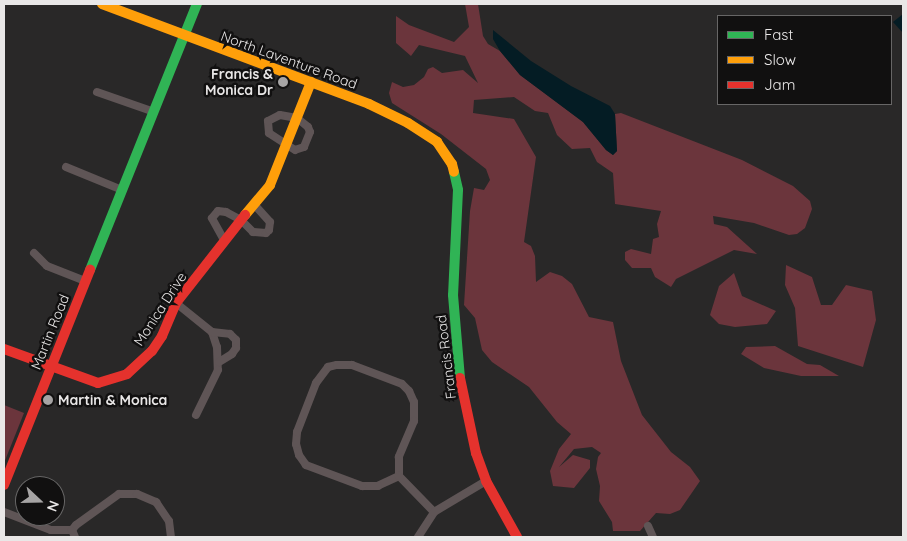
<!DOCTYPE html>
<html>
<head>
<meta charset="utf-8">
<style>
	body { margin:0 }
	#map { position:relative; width:907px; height:541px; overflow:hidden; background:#292828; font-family:Quicksand,sans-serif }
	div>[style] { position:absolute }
	.green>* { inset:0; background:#6b353c }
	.water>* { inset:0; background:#041c24 }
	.street>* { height:8px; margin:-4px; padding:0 4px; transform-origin:4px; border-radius:4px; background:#5f5556 }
	.fast>* { height:10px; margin:-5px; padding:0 5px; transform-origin:5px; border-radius:5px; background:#30b455 }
	.slow>* { height:10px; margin:-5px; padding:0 5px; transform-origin:5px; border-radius:5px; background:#ff9f0a }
	.jam>* { height:10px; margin:-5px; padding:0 5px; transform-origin:5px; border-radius:5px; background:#e5322d }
	.dots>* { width:14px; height:14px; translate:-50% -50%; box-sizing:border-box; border:2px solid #111010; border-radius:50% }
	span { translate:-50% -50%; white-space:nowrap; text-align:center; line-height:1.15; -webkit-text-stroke:5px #111010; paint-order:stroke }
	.street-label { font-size:14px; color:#e9e7e7 }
	.poi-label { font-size:14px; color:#e9e7e7; font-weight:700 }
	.right { translate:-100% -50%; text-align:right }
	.left { translate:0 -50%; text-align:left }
	.frame { position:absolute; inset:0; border:5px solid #e9e7e7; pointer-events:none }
	.legend { position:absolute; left:717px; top:15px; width:175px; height:90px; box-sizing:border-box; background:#111010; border:1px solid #676666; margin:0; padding:6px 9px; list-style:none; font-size:15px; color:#e9e7e7 }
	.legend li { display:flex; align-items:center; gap:10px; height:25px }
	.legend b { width:25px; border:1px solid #676666 }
	.north { position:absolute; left:15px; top:476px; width:50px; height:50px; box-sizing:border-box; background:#111010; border:1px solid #676666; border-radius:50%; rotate:111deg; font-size:14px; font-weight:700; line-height:20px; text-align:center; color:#e9e7e7 }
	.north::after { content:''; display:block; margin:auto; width:18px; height:22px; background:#a6a4a4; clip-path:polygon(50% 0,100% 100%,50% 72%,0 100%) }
</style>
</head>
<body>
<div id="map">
	<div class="green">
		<i style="clip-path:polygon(465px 4px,478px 4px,483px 36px,488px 44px,500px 51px,520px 75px,583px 122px,606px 150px,613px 155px,617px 151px,615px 114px,621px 113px,742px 160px,793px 186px,810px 201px,812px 209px,805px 228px,797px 234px,789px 235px,754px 223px,713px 216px,714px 224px,727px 227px,757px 254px,734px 250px,676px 279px,671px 287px,655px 277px,651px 268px,632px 268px,625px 260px,625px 252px,631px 249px,651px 254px,653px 239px,659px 237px,657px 224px,661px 211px,615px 204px,613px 173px,597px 162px,590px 148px,572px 149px,557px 135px,548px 113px,535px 111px,514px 97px,474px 100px,473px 113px,514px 119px,536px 157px,524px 242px,531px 246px,535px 256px,536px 282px,550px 272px,562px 276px,572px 284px,589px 317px,613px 322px,621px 361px,642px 415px,671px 452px,690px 467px,700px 481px,680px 510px,670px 514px,656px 513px,640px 531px,613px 531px,612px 522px,599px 501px,600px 486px,596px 469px,598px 457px,601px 453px,592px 447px,574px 449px,559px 467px,573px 455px,590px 460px,590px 468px,574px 488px,553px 486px,550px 471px,559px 449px,571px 434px,557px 422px,529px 387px,492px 362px,482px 350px,475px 318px,464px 305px,470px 211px,474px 188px,484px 190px,490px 180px,486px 169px,441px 134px,392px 103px,389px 93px,392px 82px,403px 87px,414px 85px,424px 77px,428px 69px,433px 67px,442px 73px,463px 70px,478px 83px,465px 56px,419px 45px,411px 56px,396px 43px,396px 16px,409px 25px,454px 42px,469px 27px)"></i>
		<i style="clip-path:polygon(786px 265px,812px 277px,821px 305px,832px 305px,846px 285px,872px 291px,876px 320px,863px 367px,798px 346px,795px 308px,785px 285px)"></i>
		<i style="clip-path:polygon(734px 273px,742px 296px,776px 311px,767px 324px,735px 327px,719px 324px,710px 315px,719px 286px)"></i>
		<i style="clip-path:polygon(775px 346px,807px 364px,820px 365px,839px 376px,801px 376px,764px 368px,741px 354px,746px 347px)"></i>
		<i style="clip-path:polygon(4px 405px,24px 413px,4px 463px)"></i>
	</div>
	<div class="water">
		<i style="clip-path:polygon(903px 14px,903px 33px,893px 22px)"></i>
		<i style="clip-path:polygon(493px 30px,531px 61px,571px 86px,610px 106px,615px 114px,617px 151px,613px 155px,606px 150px,583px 122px,520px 75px,500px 51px,493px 39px)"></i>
	</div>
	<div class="street">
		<i style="left:97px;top:92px;width:60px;rotate:19.3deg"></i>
		<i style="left:280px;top:115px;width:17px;rotate:10deg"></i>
		<i style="left:297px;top:118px;width:14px;rotate:39deg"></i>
		<i style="left:308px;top:127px;width:5px;rotate:68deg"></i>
		<i style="left:310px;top:132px;width:16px;rotate:112deg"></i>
		<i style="left:304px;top:147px;width:9px;rotate:162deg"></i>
		<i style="left:295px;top:150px;width:31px;rotate:-147deg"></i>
		<i style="left:269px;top:133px;width:12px;rotate:-95deg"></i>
		<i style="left:268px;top:121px;width:13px;rotate:-27deg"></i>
		<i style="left:66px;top:167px;width:61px;rotate:22.3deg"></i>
		<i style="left:224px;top:240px;width:25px;rotate:-119deg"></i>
		<i style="left:212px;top:218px;width:9px;rotate:-49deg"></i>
		<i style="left:218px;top:211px;width:8px;rotate:7deg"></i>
		<i style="left:226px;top:212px;width:17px;rotate:28deg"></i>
		<i style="left:241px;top:220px;width:17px;rotate:45deg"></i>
		<i style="left:253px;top:232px;width:13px;rotate:4deg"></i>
		<i style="left:266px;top:233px;width:4px;rotate:-45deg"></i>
		<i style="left:269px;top:230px;width:8px;rotate:-83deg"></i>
		<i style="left:270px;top:222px;width:24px;rotate:-132deg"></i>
		<i style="left:34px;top:253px;width:18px;rotate:45deg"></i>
		<i style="left:47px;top:266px;width:41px;rotate:21.5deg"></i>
		<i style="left:176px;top:303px;width:46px;rotate:38.9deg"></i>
		<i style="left:212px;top:332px;width:16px;rotate:72deg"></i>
		<i style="left:217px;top:347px;width:23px;rotate:88deg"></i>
		<i style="left:218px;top:370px;width:50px;rotate:116.1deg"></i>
		<i style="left:212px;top:332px;width:18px;rotate:6deg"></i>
		<i style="left:230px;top:334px;width:8px;rotate:45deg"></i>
		<i style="left:236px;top:340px;width:8px;rotate:90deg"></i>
		<i style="left:236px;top:348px;width:7px;rotate:124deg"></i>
		<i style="left:232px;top:354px;width:15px;rotate:148deg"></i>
		<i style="left:399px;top:476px;width:23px;rotate:155deg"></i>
		<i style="left:378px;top:486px;width:16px;rotate:180deg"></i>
		<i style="left:362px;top:486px;width:60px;rotate:-159.4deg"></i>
		<i style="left:306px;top:465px;width:12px;rotate:-125deg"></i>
		<i style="left:299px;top:455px;width:11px;rotate:-105deg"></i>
		<i style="left:296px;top:444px;width:12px;rotate:-85deg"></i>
		<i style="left:297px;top:432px;width:53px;rotate:-68.8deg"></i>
		<i style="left:316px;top:383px;width:20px;rotate:-53deg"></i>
		<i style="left:328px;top:367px;width:9px;rotate:-13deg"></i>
		<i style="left:337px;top:365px;width:15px"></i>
		<i style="left:352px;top:365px;width:53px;rotate:20.8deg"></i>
		<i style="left:402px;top:384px;width:10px;rotate:45deg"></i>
		<i style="left:409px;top:391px;width:12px;rotate:66deg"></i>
		<i style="left:414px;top:402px;width:19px;rotate:90deg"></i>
		<i style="left:414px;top:421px;width:39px;rotate:113deg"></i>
		<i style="left:399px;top:457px;width:19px;rotate:90deg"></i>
		<i style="left:399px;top:476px;width:50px;rotate:45.8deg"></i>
		<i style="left:4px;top:512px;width:50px;rotate:21deg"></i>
		<i style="left:51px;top:530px;width:21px"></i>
		<i style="left:648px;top:526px;width:12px;rotate:66deg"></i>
		<i style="left:75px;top:537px;width:8px;rotate:-113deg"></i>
		<i style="left:72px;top:530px;width:6px;rotate:-51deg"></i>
		<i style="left:76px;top:525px;width:53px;rotate:-35.8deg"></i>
		<i style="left:119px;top:494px;width:18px"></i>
		<i style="left:137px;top:494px;width:21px;rotate:23deg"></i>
		<i style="left:156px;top:502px;width:23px;rotate:56deg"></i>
		<i style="left:169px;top:521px;width:16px;rotate:83deg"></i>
		<i style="left:418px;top:537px;width:30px;rotate:-57deg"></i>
		<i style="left:434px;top:512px;width:61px;rotate:-30.8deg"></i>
	</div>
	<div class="fast">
		<i style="left:454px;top:172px;width:18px;rotate:77deg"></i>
		<i style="left:458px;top:190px;width:105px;rotate:92.7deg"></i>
		<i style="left:453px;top:295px;width:83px;rotate:85.2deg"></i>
		<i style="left:90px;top:270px;width:287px;rotate:-68.1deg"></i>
	</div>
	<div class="slow">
		<i style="left:102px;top:4px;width:285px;rotate:20.5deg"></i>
		<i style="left:369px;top:104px;width:43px;rotate:26deg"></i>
		<i style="left:408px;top:123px;width:35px;rotate:33deg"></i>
		<i style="left:437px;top:142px;width:27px;rotate:56deg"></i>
		<i style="left:452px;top:164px;width:8px;rotate:76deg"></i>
		<i style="left:245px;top:215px;width:39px;rotate:-50deg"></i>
		<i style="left:270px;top:185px;width:111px;rotate:-68.3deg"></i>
	</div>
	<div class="jam">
		<i style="left:4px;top:349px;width:100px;rotate:19.9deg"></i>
		<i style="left:98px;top:383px;width:30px;rotate:-17deg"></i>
		<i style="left:127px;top:374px;width:34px;rotate:-43deg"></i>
		<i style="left:152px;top:351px;width:18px;rotate:-56deg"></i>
		<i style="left:162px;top:336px;width:36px;rotate:-67deg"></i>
		<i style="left:176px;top:303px;width:112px;rotate:-51.9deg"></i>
		<i style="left:460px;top:378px;width:77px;rotate:78deg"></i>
		<i style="left:476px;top:453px;width:30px;rotate:70deg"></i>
		<i style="left:486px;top:481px;width:64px;rotate:61deg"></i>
		<i style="left:4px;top:485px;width:232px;rotate:-68.2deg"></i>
	</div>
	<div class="dots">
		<i style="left:283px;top:82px;background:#a6a4a4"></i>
		<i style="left:48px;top:400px;background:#a6a4a4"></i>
	</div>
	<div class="street-label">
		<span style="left:289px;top:60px;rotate:20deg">North Laventure Road</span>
		<span style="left:160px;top:309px;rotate:-57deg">Monica Drive</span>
		<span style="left:50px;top:332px;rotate:-68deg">Martin Road</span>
		<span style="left:446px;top:357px;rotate:-97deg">Francis Road</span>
	</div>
	<div class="poi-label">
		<span class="right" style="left:273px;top:82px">Francis &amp;<br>Monica Dr</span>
		<span class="left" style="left:58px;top:400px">Martin &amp; Monica</span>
	</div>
	<div class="frame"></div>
	<ul class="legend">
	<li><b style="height:6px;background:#30b455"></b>Fast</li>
	<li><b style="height:6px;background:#ff9f0a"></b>Slow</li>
	<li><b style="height:6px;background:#e5322d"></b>Jam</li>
	</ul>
	<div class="north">N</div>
</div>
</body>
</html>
